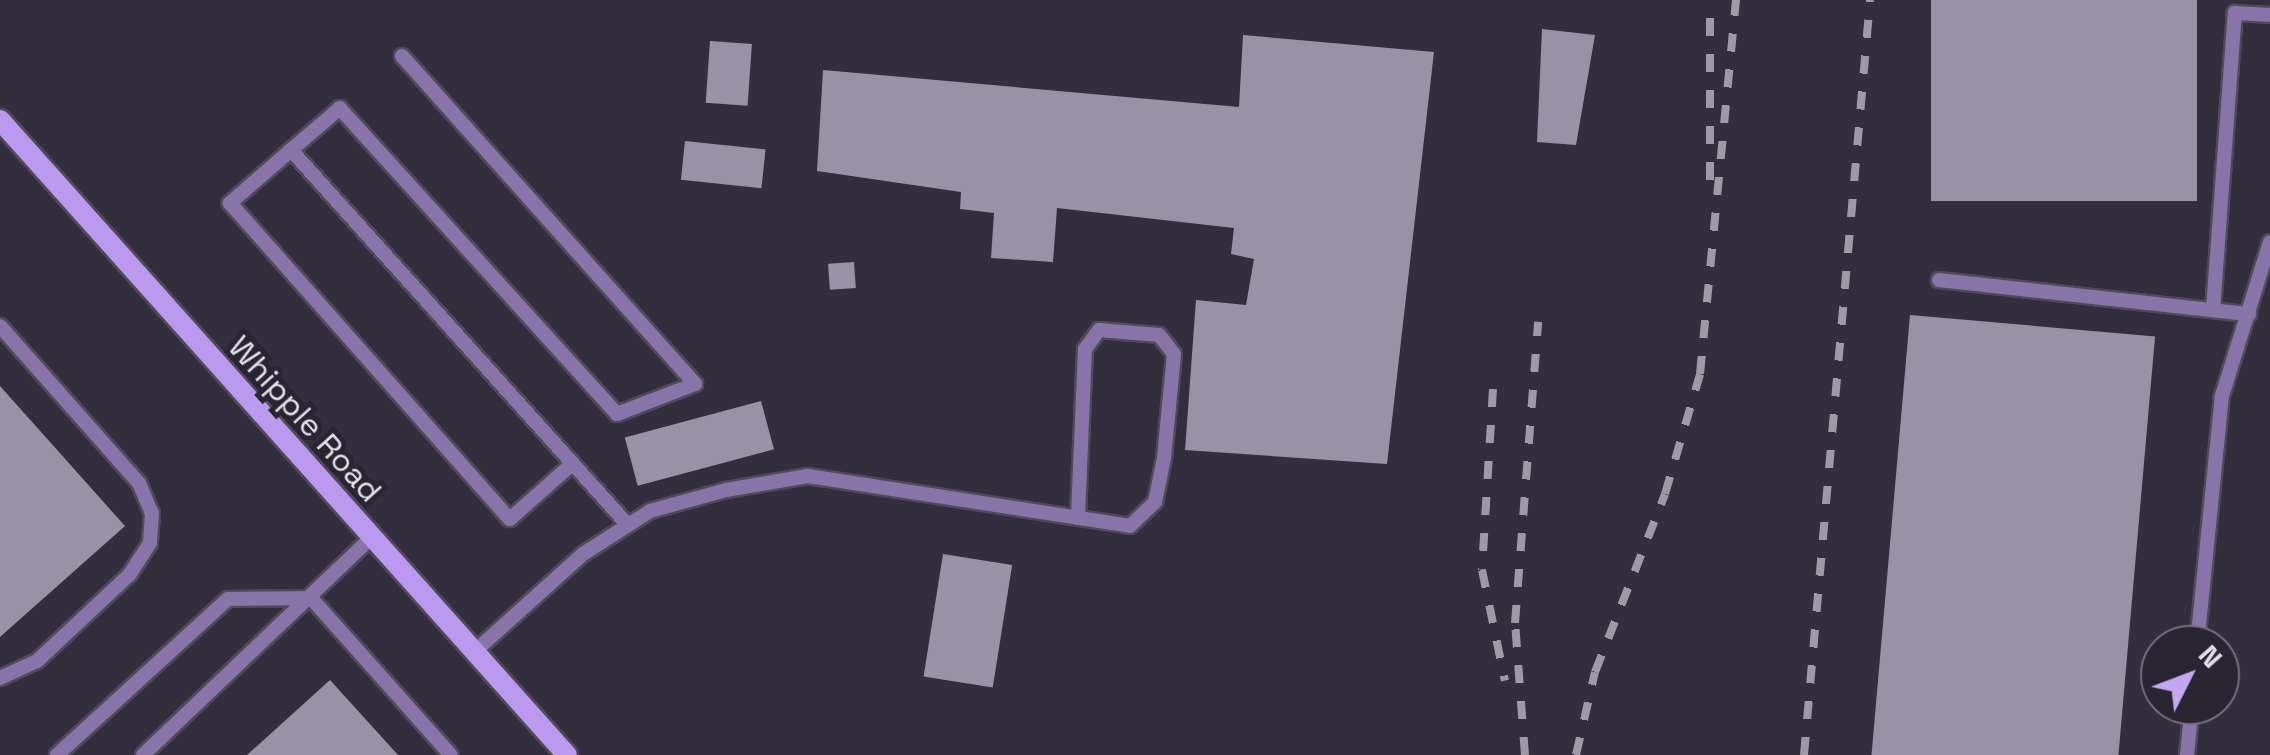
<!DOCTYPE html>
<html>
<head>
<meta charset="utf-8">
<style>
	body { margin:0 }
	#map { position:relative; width:2270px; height:755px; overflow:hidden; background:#332e3d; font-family:"Space Grotesk",sans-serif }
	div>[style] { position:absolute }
	.building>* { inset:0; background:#9992a5; transform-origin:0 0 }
	.roads { filter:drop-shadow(2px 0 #4f4a59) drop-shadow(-2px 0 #4f4a59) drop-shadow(0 2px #4f4a59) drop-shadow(0 -2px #4f4a59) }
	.lane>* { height:14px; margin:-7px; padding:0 7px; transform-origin:7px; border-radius:7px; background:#8974aa }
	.secondary>* { height:20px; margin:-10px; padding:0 10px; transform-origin:10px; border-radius:10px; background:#bb99ef }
	.rail>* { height:8px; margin-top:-4px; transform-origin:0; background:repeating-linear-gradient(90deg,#9d99a5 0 18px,transparent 0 36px) }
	span { translate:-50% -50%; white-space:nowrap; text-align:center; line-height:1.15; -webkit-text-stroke:10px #292432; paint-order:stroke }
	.street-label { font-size:32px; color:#e4e0ea }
	.north { position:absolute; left:2140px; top:625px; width:100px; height:100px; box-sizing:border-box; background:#292432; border:2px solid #746f7c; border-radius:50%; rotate:48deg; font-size:28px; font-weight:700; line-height:40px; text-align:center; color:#e4e0ea }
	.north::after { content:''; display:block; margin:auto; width:35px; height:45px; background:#c4a7f1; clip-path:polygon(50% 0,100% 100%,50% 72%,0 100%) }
</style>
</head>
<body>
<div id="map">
	<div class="building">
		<i style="left:1931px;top:0;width:266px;height:201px"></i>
		<i style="clip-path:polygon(1542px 29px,1595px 35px,1576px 145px,1537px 142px)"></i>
		<i style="clip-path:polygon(1243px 35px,1434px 52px,1387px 464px,1185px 450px,1196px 300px,1246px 305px,1254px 259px,1231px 254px,1234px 228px,1057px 208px,1053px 262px,991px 258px,994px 213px,960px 209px,961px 192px,817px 171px,823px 70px,1239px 107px)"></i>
		<i style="left:710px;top:41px;width:42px;height:62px;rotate:4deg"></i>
		<i style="left:685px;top:141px;width:81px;height:39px;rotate:6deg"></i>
		<i style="left:854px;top:262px;width:26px;height:26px;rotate:86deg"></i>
		<i style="left:1910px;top:315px;width:246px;height:442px;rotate:5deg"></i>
		<i style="clip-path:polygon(0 386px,125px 526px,0 637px)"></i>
		<i style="left:761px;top:401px;width:50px;height:141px;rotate:75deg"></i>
		<i style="left:943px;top:554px;width:70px;height:124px;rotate:9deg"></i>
		<i style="clip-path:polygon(330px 680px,398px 755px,247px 755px)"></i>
	</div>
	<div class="roads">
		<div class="lane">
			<i style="left:402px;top:56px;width:440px;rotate:48.2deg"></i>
			<i style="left:695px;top:384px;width:84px;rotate:159deg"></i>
			<i style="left:617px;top:414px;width:413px;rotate:-132.2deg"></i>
			<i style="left:340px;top:108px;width:65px;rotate:139.4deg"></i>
			<i style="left:291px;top:150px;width:504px;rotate:48.06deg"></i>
			<i style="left:291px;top:150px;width:81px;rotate:139deg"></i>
			<i style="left:230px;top:203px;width:422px;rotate:48.5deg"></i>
			<i style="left:510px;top:519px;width:84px;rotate:-41.6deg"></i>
			<i style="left:1939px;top:280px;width:312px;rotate:6.3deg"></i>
			<i style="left:2213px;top:310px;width:298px;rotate:-85.8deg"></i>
			<i style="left:2235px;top:13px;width:35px;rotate:3deg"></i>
			<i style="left:0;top:326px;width:210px;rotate:48.5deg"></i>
			<i style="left:139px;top:483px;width:33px;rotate:67deg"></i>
			<i style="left:152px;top:513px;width:30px;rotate:94deg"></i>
			<i style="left:150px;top:543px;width:38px;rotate:123deg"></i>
			<i style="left:129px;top:575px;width:126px;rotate:136.9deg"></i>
			<i style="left:37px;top:661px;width:41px;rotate:155.3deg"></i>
			<i style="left:2197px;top:645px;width:250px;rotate:-84.3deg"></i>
			<i style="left:2222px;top:396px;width:161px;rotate:-72.7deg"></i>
			<i style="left:473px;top:653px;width:148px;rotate:-42deg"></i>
			<i style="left:583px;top:554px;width:80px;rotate:-32.7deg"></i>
			<i style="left:650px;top:511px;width:79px;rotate:-15.4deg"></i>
			<i style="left:726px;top:490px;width:83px;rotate:-9.7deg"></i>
			<i style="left:808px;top:476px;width:326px;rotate:8.8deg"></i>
			<i style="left:1130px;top:526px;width:35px;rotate:-44deg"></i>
			<i style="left:1155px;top:502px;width:45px;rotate:-78.4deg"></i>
			<i style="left:1164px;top:458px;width:104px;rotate:-84.5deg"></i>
			<i style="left:1174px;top:354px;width:24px;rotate:-128deg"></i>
			<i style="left:1159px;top:335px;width:60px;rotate:-175.2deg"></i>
			<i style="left:1099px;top:330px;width:24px;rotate:126deg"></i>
			<i style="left:1085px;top:349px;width:169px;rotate:92.4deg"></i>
			<i style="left:57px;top:755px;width:231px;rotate:-42.4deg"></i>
			<i style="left:228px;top:599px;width:83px;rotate:-0.7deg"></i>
			<i style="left:311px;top:598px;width:210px;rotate:48.3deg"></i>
			<i style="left:143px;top:755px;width:315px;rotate:-43.6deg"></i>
			<i style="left:2187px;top:755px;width:50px;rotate:-84.3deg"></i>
		</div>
		<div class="secondary">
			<i style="left:0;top:120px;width:851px;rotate:48.24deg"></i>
		</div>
	</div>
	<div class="rail">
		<i style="left:1710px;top:180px;width:180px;rotate:-90deg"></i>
		<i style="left:1493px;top:389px;width:181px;rotate:93.5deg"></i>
		<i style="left:1482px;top:570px;width:113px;rotate:78.3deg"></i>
		<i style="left:1525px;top:755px;width:132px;rotate:-94.3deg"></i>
		<i style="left:1515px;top:623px;width:302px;rotate:-85.6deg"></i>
		<i style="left:1576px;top:755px;width:85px;rotate:-77.1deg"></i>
		<i style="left:1595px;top:672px;width:191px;rotate:-68.5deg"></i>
		<i style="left:1665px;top:494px;width:125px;rotate:-73.7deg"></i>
		<i style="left:1700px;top:374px;width:376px;rotate:-84.5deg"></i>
		<i style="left:1804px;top:755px;width:758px;rotate:-85deg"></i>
	</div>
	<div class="street-label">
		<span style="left:305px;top:419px;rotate:48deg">Whipple Road</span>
	</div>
	<div class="north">N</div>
</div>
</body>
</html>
